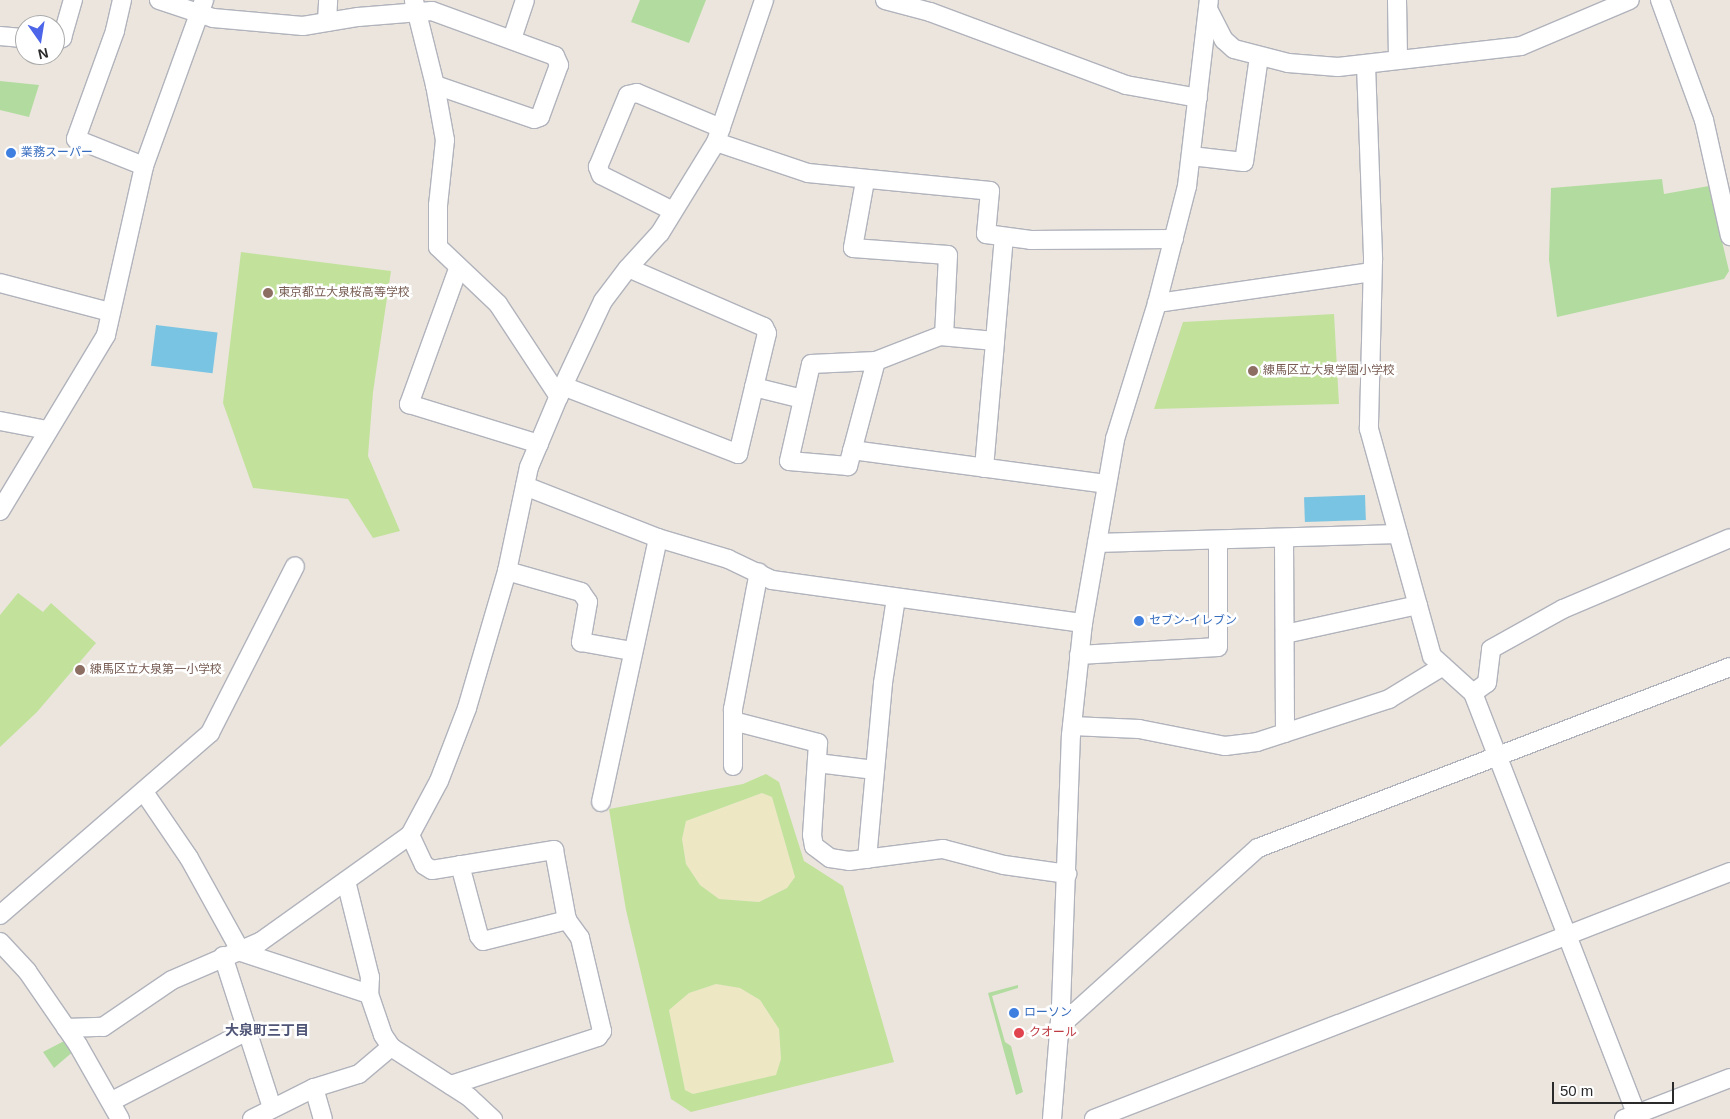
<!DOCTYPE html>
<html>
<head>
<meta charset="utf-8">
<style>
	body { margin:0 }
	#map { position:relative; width:1730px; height:1119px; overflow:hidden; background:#ebe5dd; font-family:Arial,"Noto Sans JP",sans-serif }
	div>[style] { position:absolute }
	.green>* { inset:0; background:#b2dc9f }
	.sand>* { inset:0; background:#ede8c3 }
	.pitch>* { inset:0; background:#c2e29c }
	.water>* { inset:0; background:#7ac4e3; transform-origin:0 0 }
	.roads { filter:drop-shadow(1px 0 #b1b3bc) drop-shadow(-1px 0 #b1b3bc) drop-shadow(0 1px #b1b3bc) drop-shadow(0 -1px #b1b3bc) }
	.minor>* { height:18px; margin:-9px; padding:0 9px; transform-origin:9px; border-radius:9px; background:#fff }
	.dots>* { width:14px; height:14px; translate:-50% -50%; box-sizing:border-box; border:2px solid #fff; border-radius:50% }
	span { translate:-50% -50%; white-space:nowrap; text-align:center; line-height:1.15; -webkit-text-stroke:5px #fff; paint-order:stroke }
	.shop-label { font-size:12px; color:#366cbe }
	.left { translate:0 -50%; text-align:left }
	.education-label { font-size:12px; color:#785e54 }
	.health-label { font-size:12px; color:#be3a42 }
	.neighbourhood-label { font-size:14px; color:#4f5576; font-weight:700 }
	.north { position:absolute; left:15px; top:15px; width:50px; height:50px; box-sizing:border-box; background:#fff; border:1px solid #aaa; border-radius:50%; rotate:167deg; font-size:14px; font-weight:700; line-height:20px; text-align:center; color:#2a2a2a }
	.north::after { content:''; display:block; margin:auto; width:18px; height:22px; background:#4d65e8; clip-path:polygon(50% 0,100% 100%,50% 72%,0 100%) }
	.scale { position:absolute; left:1552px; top:1082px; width:122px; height:22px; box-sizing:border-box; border:2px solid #2a2a2a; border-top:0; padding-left:6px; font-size:15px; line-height:18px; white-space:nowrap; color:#2a2a2a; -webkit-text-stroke:4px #fff; paint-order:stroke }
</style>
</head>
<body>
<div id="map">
	<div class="green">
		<i style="clip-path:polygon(640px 0,706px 0,689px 43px,631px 22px)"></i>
		<i style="clip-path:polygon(0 81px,39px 85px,29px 117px,0 110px)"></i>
		<i style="clip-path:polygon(1662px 179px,1664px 194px,1709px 186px,1729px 271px,1724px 279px,1557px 317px,1549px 260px,1551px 188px)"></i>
		<i style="clip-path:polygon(1018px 985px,1018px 988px,992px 996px,1005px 1042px,1011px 1046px,1023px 1092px,1016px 1095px,988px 993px)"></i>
		<i style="clip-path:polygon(68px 1039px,75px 1050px,54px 1068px,43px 1052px)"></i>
	</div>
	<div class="sand">
		<i style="clip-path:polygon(762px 793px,772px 797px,795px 877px,787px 888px,759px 902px,719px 899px,700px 885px,686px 864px,682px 839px,686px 821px)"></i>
		<i style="clip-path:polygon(716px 984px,740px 988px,760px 1000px,779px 1029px,781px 1059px,777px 1075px,693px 1094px,685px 1090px,669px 1010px,689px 993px)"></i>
	</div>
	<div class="pitch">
		<i style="clip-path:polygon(241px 252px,391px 271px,373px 392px,368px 456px,400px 531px,373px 538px,348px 499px,253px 488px,223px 403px)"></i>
		<i style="clip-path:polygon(1334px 314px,1339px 404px,1154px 409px,1183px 322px)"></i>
		<i style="clip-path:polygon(18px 593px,43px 612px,51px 603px,96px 643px,37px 712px,0 747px,0 615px)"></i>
		<i style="clip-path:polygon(evenodd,766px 774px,779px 782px,804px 861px,843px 886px,894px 1062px,691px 1112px,671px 1099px,626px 910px,609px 809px,743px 784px,766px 774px,762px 793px,772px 797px,795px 877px,787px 888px,759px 902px,719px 899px,700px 885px,686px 864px,682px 839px,686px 821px,762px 793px,766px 774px,716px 984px,740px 988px,760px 1000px,779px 1029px,781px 1059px,776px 1075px,693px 1094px,685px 1090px,669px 1010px,689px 993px,716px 984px)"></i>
	</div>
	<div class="water">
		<i style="left:156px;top:325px;width:62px;height:41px;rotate:7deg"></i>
		<i style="left:1365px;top:495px;width:25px;height:61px;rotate:88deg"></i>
	</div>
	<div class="roads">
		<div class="minor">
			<i style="left:122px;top:0;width:32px;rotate:103deg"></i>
			<i style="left:115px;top:31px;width:115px;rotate:109.9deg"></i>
			<i style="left:76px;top:139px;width:73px;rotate:21.7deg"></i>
			<i style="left:159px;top:0;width:57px;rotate:18.4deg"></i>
			<i style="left:213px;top:18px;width:90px;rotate:5.1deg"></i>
			<i style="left:303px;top:26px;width:56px;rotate:-9.3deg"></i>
			<i style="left:358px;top:17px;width:74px;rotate:-4.6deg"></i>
			<i style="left:432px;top:11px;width:131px;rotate:20.1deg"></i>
			<i style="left:555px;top:56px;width:10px;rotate:66deg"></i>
			<i style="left:559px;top:65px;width:55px;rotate:110.1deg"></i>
			<i style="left:540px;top:117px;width:6px;rotate:162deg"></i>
			<i style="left:534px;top:119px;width:105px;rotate:-161deg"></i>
			<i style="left:885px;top:0;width:47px;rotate:14.9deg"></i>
			<i style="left:930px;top:12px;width:209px;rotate:20.4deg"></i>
			<i style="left:1126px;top:85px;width:73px;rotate:10.2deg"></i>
			<i style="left:1397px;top:0;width:60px;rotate:89deg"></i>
			<i style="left:1660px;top:0;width:128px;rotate:69.9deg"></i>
			<i style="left:1704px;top:120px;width:119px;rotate:77.4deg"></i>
			<i style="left:414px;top:1px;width:87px;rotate:76deg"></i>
			<i style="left:435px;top:85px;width:56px;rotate:79.7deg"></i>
			<i style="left:445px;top:140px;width:65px;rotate:96.1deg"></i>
			<i style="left:438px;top:205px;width:42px;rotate:90deg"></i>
			<i style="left:438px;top:247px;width:83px;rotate:43.5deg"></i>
			<i style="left:498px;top:304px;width:111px;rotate:56.7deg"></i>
			<i style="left:1208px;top:9px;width:35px;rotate:63deg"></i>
			<i style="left:1224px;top:40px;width:13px;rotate:42deg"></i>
			<i style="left:1234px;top:49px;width:56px;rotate:14.5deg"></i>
			<i style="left:1288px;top:63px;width:50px;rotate:4.6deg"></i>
			<i style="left:1338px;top:67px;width:184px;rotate:-6.5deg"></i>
			<i style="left:1521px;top:46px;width:118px;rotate:-22.9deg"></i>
			<i style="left:327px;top:22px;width:22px;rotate:-87deg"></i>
			<i style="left:0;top:36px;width:25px;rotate:5deg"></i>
			<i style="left:512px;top:39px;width:41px;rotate:-71.6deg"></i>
			<i style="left:55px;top:41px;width:8px;rotate:-23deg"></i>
			<i style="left:62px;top:38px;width:40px;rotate:-74deg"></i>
			<i style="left:1366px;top:65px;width:195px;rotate:87.9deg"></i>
			<i style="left:1373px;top:260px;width:169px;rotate:91.4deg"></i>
			<i style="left:1369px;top:429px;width:236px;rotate:74.5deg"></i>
			<i style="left:1432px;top:656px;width:55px;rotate:42.1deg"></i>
			<i style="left:1473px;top:693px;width:457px;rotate:68.8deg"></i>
			<i style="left:716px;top:142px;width:97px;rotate:18.6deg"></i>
			<i style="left:808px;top:173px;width:183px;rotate:5.6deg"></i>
			<i style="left:990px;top:191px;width:43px;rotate:95.3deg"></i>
			<i style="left:986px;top:234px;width:45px;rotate:7.6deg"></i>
			<i style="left:1031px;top:240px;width:143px;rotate:-0.4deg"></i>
			<i style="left:1191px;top:156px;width:53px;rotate:6.5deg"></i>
			<i style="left:1244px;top:162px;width:106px;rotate:-81.9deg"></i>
			<i style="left:865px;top:181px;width:68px;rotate:100.2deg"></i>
			<i style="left:853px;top:248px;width:95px;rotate:4.2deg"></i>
			<i style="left:948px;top:255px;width:81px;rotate:92.8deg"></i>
			<i style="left:673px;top:211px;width:80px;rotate:-153.4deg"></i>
			<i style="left:601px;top:175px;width:9px;rotate:-111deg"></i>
			<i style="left:598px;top:167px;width:78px;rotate:-67.4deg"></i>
			<i style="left:628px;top:95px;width:9px;rotate:-13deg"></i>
			<i style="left:637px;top:93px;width:91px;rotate:22.6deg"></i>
			<i style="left:458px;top:269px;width:144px;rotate:109.9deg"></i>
			<i style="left:409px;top:404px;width:136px;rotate:17.1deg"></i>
			<i style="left:0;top:283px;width:114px;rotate:14.8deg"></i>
			<i style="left:1157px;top:303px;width:217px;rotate:-8.2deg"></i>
			<i style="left:876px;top:361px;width:109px;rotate:104.9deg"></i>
			<i style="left:848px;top:466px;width:59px;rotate:-175.2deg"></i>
			<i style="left:789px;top:461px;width:99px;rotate:-77.2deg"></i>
			<i style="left:811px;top:364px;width:65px;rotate:-2.6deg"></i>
			<i style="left:876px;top:361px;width:69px;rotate:-21.3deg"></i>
			<i style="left:940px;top:336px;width:55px;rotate:5.2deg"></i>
			<i style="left:995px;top:341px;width:104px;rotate:-85.1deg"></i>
			<i style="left:563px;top:386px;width:188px;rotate:21.2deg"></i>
			<i style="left:738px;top:454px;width:124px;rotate:-76.5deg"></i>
			<i style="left:767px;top:333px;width:7px;rotate:-117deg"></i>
			<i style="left:764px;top:327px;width:148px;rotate:-156.5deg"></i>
			<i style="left:754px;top:387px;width:50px;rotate:13.8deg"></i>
			<i style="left:0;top:421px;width:48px;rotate:10.8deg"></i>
			<i style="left:852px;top:450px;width:256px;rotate:7.6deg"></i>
			<i style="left:984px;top:468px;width:127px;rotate:-85deg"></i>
			<i style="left:525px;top:486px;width:143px;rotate:21.4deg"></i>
			<i style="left:658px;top:538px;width:73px;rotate:16.7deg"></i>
			<i style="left:728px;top:559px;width:49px;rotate:25.5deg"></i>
			<i style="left:772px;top:580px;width:314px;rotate:7.9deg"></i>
			<i style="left:0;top:511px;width:205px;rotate:-58.9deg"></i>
			<i style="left:106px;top:335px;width:173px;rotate:-77.3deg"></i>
			<i style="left:144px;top:166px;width:177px;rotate:-70.1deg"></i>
			<i style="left:1284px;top:538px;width:195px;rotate:89.7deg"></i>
			<i style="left:1097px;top:543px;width:301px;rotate:-1.7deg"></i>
			<i style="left:507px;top:571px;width:77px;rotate:15.8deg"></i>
			<i style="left:581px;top:592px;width:12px;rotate:55deg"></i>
			<i style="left:588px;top:602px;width:41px;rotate:99.9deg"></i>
			<i style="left:581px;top:642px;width:52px;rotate:10deg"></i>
			<i style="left:1285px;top:634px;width:136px;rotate:-12.3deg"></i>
			<i style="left:1079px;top:655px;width:139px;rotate:-3.3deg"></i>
			<i style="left:1218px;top:647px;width:106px;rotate:-90deg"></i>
			<i style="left:1473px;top:693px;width:17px;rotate:-36deg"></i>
			<i style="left:1487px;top:683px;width:34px;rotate:-83deg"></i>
			<i style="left:1491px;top:649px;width:82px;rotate:-29.1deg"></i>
			<i style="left:1563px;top:609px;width:181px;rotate:-23deg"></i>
			<i style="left:733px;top:721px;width:88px;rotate:14.5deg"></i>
			<i style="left:818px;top:743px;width:92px;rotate:93.7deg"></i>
			<i style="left:812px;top:835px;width:11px;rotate:80deg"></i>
			<i style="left:814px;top:846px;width:20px;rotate:37deg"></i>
			<i style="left:830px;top:858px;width:19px;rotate:9deg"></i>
			<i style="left:849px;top:861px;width:95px;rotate:-7.3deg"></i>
			<i style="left:943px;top:849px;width:63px;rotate:14.7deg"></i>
			<i style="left:1004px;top:865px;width:64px;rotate:8.1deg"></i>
			<i style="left:1072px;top:726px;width:67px;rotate:2.6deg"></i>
			<i style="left:1139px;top:729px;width:88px;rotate:11.2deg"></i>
			<i style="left:1225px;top:746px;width:32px;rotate:-7deg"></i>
			<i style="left:1257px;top:742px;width:139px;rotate:-18deg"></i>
			<i style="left:1389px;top:699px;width:63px;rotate:-31.4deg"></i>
			<i style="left:817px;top:763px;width:58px;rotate:6.9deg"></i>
			<i style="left:733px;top:766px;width:57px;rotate:-90deg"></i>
			<i style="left:733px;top:709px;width:139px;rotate:-79.3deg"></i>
			<i style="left:144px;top:792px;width:80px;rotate:55.7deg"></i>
			<i style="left:189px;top:858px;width:107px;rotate:61deg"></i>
			<i style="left:241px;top:952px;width:135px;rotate:18.2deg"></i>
			<i style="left:369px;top:994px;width:43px;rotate:71.1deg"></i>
			<i style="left:383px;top:1035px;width:14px;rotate:56deg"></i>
			<i style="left:601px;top:802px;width:270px;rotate:-77.8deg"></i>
			<i style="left:410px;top:835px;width:33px;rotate:65deg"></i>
			<i style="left:424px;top:865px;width:9px;rotate:32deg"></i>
			<i style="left:432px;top:870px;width:124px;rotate:-9.3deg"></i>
			<i style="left:554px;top:850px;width:71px;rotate:79.5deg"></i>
			<i style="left:567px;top:920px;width:22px;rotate:54deg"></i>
			<i style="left:580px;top:938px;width:96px;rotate:76.7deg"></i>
			<i style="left:602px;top:1031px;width:7px;rotate:124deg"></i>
			<i style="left:598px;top:1037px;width:155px;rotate:161.9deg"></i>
			<i style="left:867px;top:859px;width:177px;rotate:-84.8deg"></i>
			<i style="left:883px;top:683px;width:86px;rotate:-81.3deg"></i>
			<i style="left:460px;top:865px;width:73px;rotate:75deg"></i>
			<i style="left:479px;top:936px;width:6px;rotate:51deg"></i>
			<i style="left:483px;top:941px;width:87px;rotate:-14deg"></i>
			<i style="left:346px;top:881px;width:99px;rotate:76deg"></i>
			<i style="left:370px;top:977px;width:17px;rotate:93deg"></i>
			<i style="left:0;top:915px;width:278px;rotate:-40.9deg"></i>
			<i style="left:210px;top:733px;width:187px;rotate:-63deg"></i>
			<i style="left:0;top:942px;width:40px;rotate:47deg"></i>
			<i style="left:27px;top:971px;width:90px;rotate:55.4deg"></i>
			<i style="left:78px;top:1045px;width:85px;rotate:60.4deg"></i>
			<i style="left:223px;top:956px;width:160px;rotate:72.1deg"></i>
			<i style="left:1060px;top:1026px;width:266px;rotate:-42deg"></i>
			<i style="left:1258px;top:848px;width:506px;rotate:-20.98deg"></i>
			<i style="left:66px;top:1028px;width:37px;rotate:-2deg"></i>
			<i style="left:103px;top:1027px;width:83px;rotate:-34.3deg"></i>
			<i style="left:172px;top:980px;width:96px;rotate:-23.4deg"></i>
			<i style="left:260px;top:942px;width:184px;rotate:-35.5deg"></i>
			<i style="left:410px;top:835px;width:61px;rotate:-61.8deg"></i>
			<i style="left:439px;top:781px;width:78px;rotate:-69deg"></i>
			<i style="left:467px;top:708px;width:143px;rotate:-73.7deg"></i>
			<i style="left:507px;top:571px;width:106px;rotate:-78.1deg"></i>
			<i style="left:529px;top:467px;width:88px;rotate:-67.2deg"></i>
			<i style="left:563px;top:386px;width:94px;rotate:-64.8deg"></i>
			<i style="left:603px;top:301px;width:41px;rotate:-52.9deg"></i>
			<i style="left:628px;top:268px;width:47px;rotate:-47.6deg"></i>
			<i style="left:660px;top:233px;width:107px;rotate:-58.4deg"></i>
			<i style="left:716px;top:142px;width:150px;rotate:-71.3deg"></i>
			<i style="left:314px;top:1088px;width:47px;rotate:-17.3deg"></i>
			<i style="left:359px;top:1074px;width:42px;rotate:-40.2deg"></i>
			<i style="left:391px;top:1047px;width:93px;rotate:32.7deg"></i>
			<i style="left:469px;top:1097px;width:33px;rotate:43deg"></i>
			<i style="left:112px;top:1101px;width:152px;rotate:-27.4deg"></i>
			<i style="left:252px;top:1119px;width:69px;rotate:-26.6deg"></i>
			<i style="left:314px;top:1088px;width:32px;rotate:74deg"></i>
			<i style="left:1052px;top:1119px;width:113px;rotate:-85.4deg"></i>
			<i style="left:1061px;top:1006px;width:271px;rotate:-87.9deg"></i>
			<i style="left:1071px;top:735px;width:113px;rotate:-83.9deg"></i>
			<i style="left:1083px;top:623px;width:187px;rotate:-80.1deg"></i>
			<i style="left:1115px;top:439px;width:142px;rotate:-72.8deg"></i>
			<i style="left:1157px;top:303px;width:121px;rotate:-75.6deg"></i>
			<i style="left:1187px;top:186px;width:187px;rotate:-83.3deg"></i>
			<i style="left:1094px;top:1119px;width:682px;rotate:-21.22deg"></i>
			<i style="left:1624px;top:1119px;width:114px;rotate:-21.1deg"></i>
		</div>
	</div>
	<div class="dots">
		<i style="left:11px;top:153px;background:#3f7fe0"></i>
		<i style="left:268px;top:293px;background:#8d6e63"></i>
		<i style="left:1253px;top:371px;background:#8d6e63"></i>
		<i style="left:1139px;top:621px;background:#3f7fe0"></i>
		<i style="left:80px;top:670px;background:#8d6e63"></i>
		<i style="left:1014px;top:1013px;background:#3f7fe0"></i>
		<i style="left:1019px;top:1033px;background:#e0444e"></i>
	</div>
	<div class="shop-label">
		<span class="left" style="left:21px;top:153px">業務スーパー</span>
		<span class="left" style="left:1149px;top:621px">セブン-イレブン</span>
		<span class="left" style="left:1024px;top:1013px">ローソン</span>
	</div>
	<div class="education-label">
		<span class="left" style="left:278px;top:293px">東京都立大泉桜高等学校</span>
		<span class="left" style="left:1263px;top:371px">練馬区立大泉学園小学校</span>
		<span class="left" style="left:90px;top:670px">練馬区立大泉第一小学校</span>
	</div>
	<div class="health-label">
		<span class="left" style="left:1029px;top:1033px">クオール</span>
	</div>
	<div class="neighbourhood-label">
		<span style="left:267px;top:1030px">大泉町三丁目</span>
	</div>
	<div class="north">N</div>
	<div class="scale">50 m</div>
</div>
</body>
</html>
